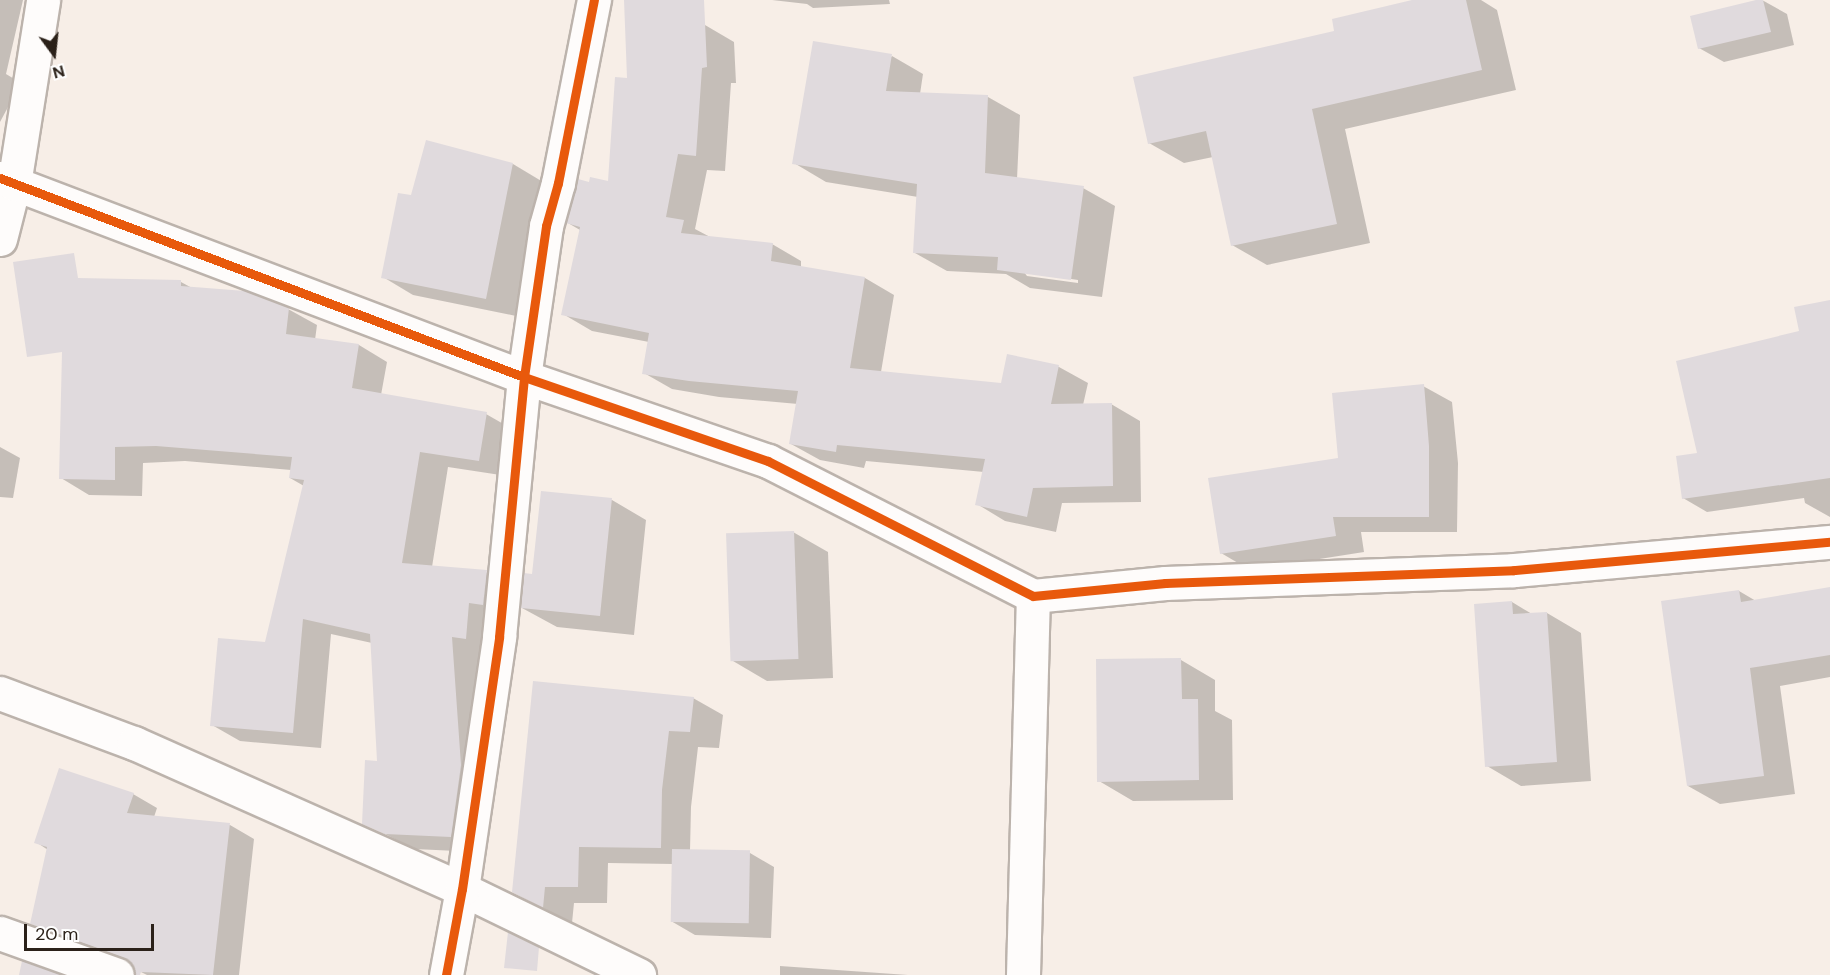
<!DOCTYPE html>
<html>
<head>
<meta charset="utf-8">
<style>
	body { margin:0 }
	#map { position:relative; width:1830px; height:975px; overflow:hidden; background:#f7eee7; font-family:"DM Sans",sans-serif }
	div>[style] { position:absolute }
	.shadow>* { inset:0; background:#0003 }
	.building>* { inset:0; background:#e0dadd; transform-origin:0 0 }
	.roads { filter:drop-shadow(2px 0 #bcb3ac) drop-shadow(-2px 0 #bcb3ac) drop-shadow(0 2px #bcb3ac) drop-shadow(0 -2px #bcb3ac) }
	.minor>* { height:33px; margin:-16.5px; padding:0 16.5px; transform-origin:16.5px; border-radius:16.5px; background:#fefcfb }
	.cycleway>* { height:9px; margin:-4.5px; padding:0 4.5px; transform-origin:4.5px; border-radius:4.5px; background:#e8590c }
	span { translate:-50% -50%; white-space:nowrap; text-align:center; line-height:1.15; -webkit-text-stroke:4.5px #fefefe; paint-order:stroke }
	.north { position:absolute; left:24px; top:24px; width:60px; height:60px; -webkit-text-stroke:4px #fefefe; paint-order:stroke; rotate:165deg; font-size:16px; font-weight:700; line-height:24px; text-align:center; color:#2b2119 }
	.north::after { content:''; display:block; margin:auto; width:21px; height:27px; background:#2b2119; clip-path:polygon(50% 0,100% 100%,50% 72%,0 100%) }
	.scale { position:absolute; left:24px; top:924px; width:130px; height:27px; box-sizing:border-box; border:3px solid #2b2119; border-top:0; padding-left:8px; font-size:18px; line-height:21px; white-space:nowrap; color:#2b2119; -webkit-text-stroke:4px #fefefe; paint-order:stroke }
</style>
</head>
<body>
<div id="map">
	<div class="shadow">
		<i style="clip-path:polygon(0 0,23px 0,6px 74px,21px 83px,0 122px)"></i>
		<i style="clip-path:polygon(772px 0,889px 0,890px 4px,813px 8px,807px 4px)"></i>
		<i style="clip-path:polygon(1419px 0,1481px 0,1497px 10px,1516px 90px,1345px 129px,1370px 243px,1267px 265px,1232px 245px,1213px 157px,1184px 163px,1149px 143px,1336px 32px)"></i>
		<i style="clip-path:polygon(1762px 0,1787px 14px,1794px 45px,1724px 62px,1699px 48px)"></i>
		<i style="clip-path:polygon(705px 25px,734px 42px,736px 83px,731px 83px,725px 171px,707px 170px,695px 229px,712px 238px,772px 244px,801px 261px,801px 268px,865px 278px,894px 295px,881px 372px,1002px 384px,1009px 356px,1059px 367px,1088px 383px,1083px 405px,1111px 404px,1140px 421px,1141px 502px,1062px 503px,1056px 532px,1005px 521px,977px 504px,984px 472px,866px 461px,864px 468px,820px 460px,791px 444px,798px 404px,719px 397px,672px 389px,644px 373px,649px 342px,592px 331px,563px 314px,580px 230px,568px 223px,590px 184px,609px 183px)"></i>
		<i style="clip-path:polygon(evenodd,892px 56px,923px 74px,920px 94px,988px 97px,1020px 115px,1017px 179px,1083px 188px,1115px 206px,1102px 297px,1030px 288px,1006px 274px,947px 271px,915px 253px,918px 197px,826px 182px,794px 163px,892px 56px,1024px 272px,1078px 280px,1078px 283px,1027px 276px,1024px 272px)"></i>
		<i style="clip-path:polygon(513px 164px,543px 182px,516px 316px,413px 295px,383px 277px,412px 197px)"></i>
		<i style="clip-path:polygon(65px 279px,181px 282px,192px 288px,288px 309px,317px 325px,315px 340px,359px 345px,387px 362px,381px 395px,486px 414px,514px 430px,507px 476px,448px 467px,432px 567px,486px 572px,514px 588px,479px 852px,414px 849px,364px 823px,379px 762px,372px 643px,331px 634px,321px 748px,240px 741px,212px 725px,267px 644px,304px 486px,290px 478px,291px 470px,185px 461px,143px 463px,142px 496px,89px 495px,61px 478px)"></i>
		<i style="clip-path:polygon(1830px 301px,1830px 517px,1805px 503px,1804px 498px,1707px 512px,1683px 498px,1699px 455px)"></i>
		<i style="clip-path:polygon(1423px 386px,1452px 402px,1458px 463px,1457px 532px,1361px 532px,1364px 552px,1250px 570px,1221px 553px,1340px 459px)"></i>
		<i style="clip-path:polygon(0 447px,20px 458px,13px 498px,0 497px)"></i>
		<i style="clip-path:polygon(542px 492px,612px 500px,646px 520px,634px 635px,557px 627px,522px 608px,533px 576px)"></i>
		<i style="clip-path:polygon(793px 532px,828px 552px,833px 678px,767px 681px,733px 661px)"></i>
		<i style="clip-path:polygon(1830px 589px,1830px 677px,1780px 686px,1795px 794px,1720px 804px,1688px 786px,1739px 591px,1756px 601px)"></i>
		<i style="clip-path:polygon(1512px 602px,1532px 614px,1547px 613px,1581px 633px,1591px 781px,1521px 786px,1487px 766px)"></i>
		<i style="clip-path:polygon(1181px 660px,1215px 680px,1215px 711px,1232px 720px,1233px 800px,1133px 801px,1099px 781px)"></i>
		<i style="clip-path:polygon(693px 698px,723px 715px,719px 748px,698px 747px,691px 807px,690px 851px,750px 853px,774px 867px,771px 938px,695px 935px,671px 921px,673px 864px,608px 863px,607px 903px,574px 903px,572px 923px,513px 892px)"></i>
		<i style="clip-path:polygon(133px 794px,157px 808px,154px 817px,230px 825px,254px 839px,239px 975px,147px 975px,139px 971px,140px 967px,56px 937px,32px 923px,48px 850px,36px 842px)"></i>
		<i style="clip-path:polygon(780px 966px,908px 975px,780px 975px)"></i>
	</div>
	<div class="building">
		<i style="clip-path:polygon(624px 0,704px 0,707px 67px,702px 68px,696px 156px,678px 154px,666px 217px,684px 220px,681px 233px,773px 243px,771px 261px,865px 277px,850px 368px,1001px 383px,1007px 354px,1059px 365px,1051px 404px,1112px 403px,1113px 486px,1033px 488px,1027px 517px,975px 505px,985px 459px,837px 445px,836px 452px,789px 444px,798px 391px,689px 381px,642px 374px,649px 333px,561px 315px,580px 227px,566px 223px,578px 179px,589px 182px,590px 177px,608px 181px,615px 77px,627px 78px)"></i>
		<i style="clip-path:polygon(1412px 0,1466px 0,1482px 70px,1312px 109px,1337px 224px,1231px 246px,1206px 131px,1148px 144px,1133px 77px,1334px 31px,1332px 19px)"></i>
		<i style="clip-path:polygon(1756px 0,1763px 0,1771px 32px,1698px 49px,1690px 16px)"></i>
		<i style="clip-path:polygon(813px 41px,892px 54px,886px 91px,988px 95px,985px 173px,1084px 186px,1071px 280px,997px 270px,998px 257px,913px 253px,917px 184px,792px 164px)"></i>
		<i style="clip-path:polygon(426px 140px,513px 163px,486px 299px,381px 278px,398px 193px,411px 195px)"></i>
		<i style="clip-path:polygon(74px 253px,78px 278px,181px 280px,181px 286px,245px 291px,289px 308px,286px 334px,359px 344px,352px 388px,487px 412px,479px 461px,420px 452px,402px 563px,487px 570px,483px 605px,469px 603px,466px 639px,452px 637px,461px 765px,451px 837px,385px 834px,362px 824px,365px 760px,377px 761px,370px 634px,303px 619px,293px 733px,210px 726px,218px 638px,265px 642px,304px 480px,289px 478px,292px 457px,156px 446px,115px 447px,115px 480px,59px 479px,62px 352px,27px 357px,13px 262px)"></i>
		<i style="clip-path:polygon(1830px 300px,1830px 478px,1682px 499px,1676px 456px,1697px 453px,1676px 361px,1799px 331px,1794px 307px)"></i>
		<i style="clip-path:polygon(1424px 384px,1429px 446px,1429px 517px,1333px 517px,1336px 536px,1220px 554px,1208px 478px,1338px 458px,1332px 393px)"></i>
		<i style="clip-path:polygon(541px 491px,612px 498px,600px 616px,521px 608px,524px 573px,532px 574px)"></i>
		<i style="left:794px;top:531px;width:128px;height:68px;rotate:88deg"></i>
		<i style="clip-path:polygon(1830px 587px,1830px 655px,1750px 668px,1764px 776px,1687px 786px,1661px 601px,1739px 590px,1741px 602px)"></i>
		<i style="clip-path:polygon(1512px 601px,1513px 614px,1547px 612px,1557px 762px,1485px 767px,1474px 604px)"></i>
		<i style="clip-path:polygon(1181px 658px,1182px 699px,1198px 699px,1199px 780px,1097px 782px,1096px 659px)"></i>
		<i style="clip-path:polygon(533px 681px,694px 697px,690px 732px,669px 731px,662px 790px,661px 848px,579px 847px,578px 887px,545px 887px,543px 908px,512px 892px)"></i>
		<i style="clip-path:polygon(59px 768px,134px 793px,127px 813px,230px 823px,213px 975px,141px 972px,140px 975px,135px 975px,132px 963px,124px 958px,30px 924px,47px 847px,34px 843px)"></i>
		<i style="left:672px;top:849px;width:78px;height:73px;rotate:1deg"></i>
		<i style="clip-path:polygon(508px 932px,539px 947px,537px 971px,504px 968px)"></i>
		<i style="clip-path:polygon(22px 961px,62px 975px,19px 975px)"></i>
	</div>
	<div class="roads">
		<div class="minor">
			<i style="left:0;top:178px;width:561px;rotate:20.8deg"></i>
			<i style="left:524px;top:377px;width:258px;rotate:19deg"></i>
			<i style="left:768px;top:461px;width:297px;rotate:27deg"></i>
			<i style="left:1033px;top:596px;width:133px;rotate:-5.6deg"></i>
			<i style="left:1165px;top:583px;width:349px;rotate:-2.1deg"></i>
			<i style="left:1514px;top:570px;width:317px;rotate:-5.1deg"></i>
			<i style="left:0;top:239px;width:57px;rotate:-75.7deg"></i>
			<i style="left:14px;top:184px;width:186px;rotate:-81deg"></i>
			<i style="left:0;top:693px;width:143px;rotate:20.5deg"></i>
			<i style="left:134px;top:743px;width:359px;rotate:24deg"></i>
			<i style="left:462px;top:889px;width:197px;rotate:25.9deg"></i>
			<i style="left:0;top:933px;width:124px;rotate:19.7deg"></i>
			<i style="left:446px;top:975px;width:87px;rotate:-79.5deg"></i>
			<i style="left:462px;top:889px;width:255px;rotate:-81.6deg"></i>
			<i style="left:499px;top:637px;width:261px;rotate:-84.5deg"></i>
			<i style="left:524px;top:377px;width:153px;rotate:-81.7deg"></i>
			<i style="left:546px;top:226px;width:45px;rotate:-74.4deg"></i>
			<i style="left:558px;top:183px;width:187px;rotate:-78.9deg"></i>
			<i style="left:1023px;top:975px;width:379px;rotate:-88.5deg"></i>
		</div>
	</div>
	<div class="cycleway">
		<i style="left:0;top:178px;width:561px;rotate:20.8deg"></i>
		<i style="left:524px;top:377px;width:258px;rotate:19deg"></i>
		<i style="left:768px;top:461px;width:297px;rotate:27deg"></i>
		<i style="left:1033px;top:596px;width:133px;rotate:-5.6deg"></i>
		<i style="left:1165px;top:583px;width:349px;rotate:-2.1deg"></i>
		<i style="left:1514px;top:570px;width:317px;rotate:-5.1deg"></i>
		<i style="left:446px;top:975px;width:87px;rotate:-79.5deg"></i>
		<i style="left:462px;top:889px;width:255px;rotate:-81.6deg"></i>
		<i style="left:499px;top:637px;width:261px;rotate:-84.5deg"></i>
		<i style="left:524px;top:377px;width:153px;rotate:-81.7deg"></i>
		<i style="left:546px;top:226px;width:45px;rotate:-74.4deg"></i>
		<i style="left:558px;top:183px;width:187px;rotate:-78.9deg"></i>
	</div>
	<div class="north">N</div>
	<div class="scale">20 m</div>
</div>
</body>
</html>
